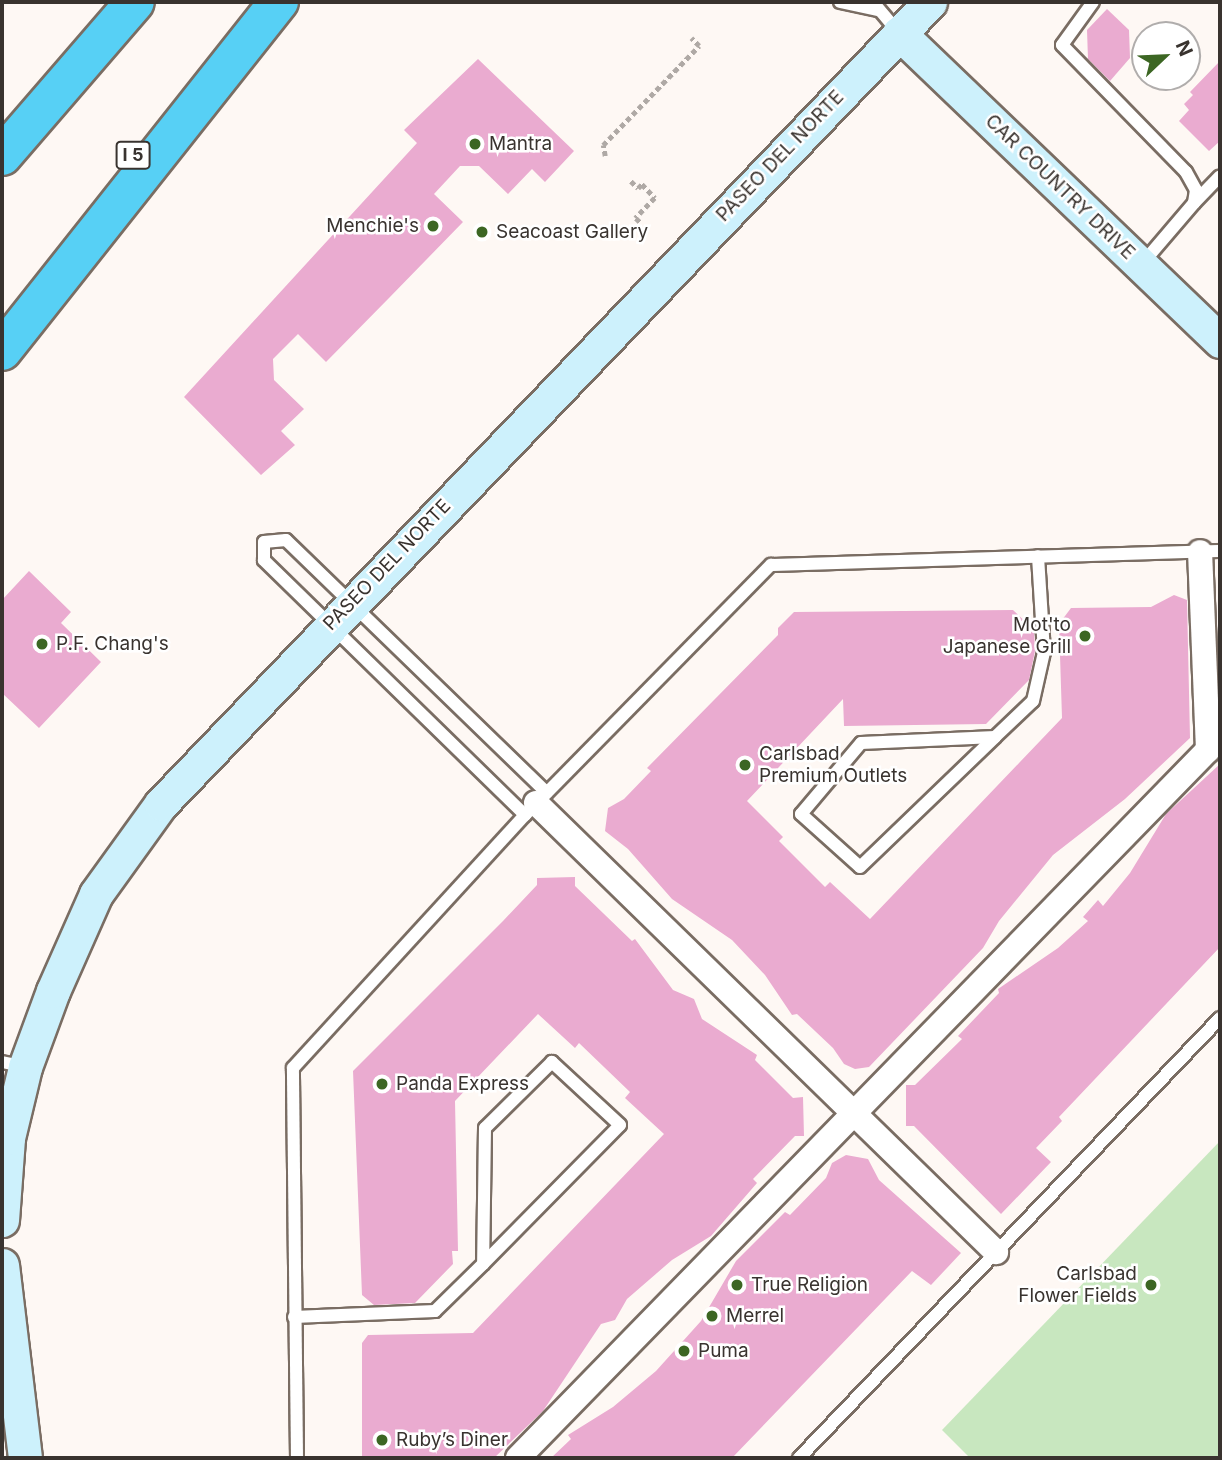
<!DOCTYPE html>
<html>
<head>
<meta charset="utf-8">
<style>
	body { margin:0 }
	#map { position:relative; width:1222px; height:1460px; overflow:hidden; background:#fef8f4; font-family:Inter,sans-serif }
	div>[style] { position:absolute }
	.green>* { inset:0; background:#c8e7bf }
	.building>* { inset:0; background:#eaabd0 }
	.path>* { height:4.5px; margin-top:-2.25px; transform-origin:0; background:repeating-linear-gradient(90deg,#afa9a5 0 5px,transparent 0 8.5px) }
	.roads { filter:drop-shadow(2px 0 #7a6d63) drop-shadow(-2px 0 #7a6d63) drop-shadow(0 2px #7a6d63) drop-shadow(0 -2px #7a6d63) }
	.lane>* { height:12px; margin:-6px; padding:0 6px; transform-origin:6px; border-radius:6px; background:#fff }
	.street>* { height:24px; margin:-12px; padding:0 12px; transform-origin:12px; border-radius:12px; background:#fff }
	.secondary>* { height:33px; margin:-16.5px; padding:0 16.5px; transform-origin:16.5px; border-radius:16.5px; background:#cdf1fc }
	.highway>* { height:38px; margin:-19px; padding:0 19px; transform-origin:19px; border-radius:19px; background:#57d0f5 }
	.dots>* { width:19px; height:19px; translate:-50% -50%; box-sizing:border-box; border:4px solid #fff; border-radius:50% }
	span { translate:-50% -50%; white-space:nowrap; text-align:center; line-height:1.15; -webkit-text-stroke:5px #fff; paint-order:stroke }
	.shield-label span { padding:2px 5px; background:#fff; border:2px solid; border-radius:5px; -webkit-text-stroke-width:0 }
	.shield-label { font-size:18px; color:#39332f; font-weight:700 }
	.poi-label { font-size:19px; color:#39332f }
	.left { translate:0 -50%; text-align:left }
	.right { translate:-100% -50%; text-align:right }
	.street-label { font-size:19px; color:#39332f }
	.frame { position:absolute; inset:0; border:4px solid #39332f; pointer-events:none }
	.north { position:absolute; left:1131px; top:21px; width:70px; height:70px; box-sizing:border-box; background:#fff; border:2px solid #b0adac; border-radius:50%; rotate:67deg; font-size:19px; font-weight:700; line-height:28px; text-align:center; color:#39332f }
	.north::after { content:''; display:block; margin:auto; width:24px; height:32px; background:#3c6623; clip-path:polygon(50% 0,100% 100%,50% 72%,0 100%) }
</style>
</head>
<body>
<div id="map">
	<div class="green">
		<i style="clip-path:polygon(1220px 1141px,1220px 1458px,970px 1458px,942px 1430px)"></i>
	</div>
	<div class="building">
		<i style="clip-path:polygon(1107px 9px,1129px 30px,1130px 58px,1110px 81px,1088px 59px,1087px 30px)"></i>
		<i style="clip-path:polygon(478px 59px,574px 151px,545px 182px,532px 169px,508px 194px,479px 166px,460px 166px,434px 194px,463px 222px,389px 298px,326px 362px,298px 334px,273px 359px,274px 380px,304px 409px,281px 431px,295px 445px,261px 475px,184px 397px,417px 143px,404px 130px)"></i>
		<i style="clip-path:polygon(1220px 61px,1220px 141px,1209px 151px,1179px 121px,1189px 110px,1184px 104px,1193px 95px,1190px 92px)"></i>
		<i style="clip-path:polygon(29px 571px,71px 612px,61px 623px,101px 662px,39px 728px,2px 693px,2px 600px)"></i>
		<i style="clip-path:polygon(1174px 595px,1187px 600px,1190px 738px,1125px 799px,1053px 855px,999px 921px,983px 948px,869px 1067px,855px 1069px,844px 1064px,833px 1048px,797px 1014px,792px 1015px,765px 975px,732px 940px,672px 899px,628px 849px,605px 831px,608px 808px,624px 799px,651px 771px,647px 768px,778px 635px,778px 628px,794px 612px,1013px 610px,1034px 630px,1035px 651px,1029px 680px,986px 724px,844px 726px,843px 699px,747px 801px,783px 837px,779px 841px,825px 887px,830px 882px,870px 919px,1062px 718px,1059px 624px,1071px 608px,1151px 607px)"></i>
		<i style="clip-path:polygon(1220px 764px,1220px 947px,1059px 1117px,1062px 1121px,1036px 1148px,1051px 1162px,1001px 1214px,914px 1126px,906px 1126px,906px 1085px,915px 1085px,962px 1039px,958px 1036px,999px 993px,998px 989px,1058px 948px,1088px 921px,1083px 917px,1098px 900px,1103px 906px,1130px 873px,1166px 814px)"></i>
		<i style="clip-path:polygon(575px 877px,575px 886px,632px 941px,635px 939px,673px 990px,694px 999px,702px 1019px,757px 1055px,755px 1060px,793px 1098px,803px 1097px,804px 1136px,795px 1136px,753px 1179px,757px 1183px,711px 1236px,672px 1260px,627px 1299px,615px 1320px,601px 1324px,543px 1411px,494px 1458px,362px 1458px,362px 1343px,368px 1335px,473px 1333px,664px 1134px,625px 1098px,630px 1092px,579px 1043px,575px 1048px,538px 1014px,455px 1101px,458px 1251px,452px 1251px,453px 1264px,415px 1303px,374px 1305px,362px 1295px,353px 1071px,503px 921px,537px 885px,537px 878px)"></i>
		<i style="clip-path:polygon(846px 1155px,868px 1159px,879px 1180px,961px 1253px,931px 1285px,912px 1271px,732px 1458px,551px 1458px,571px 1439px,568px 1435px,613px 1407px,656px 1371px,701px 1321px,736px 1261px,785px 1212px,790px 1215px,826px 1178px,832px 1163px)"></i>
	</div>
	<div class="path">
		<i style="left:605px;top:156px;width:11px;rotate:-100deg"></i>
		<i style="left:603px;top:145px;width:138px;rotate:-45.9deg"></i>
		<i style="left:699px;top:46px;width:11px;rotate:-135deg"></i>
		<i style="left:631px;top:181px;width:10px;rotate:45deg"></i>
		<i style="left:638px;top:188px;width:6px;rotate:-45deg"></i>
		<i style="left:642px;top:184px;width:19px;rotate:47deg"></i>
		<i style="left:655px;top:198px;width:28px;rotate:134deg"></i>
		<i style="left:636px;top:218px;width:8px;rotate:45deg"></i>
	</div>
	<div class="roads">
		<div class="lane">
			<i style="left:840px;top:2px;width:38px;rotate:12deg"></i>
			<i style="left:873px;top:2px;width:40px;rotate:50deg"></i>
			<i style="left:1093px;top:2px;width:53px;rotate:125.8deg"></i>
			<i style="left:1062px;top:45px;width:177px;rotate:45.7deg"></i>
			<i style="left:1186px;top:172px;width:21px;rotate:61deg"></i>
			<i style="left:1196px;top:190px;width:13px;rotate:99deg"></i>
			<i style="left:1194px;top:203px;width:82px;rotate:130.5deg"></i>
			<i style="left:1194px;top:203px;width:37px;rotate:-46deg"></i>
			<i style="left:995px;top:737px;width:134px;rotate:177.4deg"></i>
			<i style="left:861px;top:743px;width:93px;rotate:130.2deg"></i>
			<i style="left:801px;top:814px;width:79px;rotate:41.9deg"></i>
			<i style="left:860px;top:867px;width:187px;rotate:-43.9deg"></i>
			<i style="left:995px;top:737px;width:52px;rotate:-43.5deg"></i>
			<i style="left:1033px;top:701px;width:50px;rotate:-77.3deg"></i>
			<i style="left:1044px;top:652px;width:96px;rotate:-93.6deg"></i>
			<i style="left:525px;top:815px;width:365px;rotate:-135.7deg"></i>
			<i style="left:264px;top:560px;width:18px;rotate:-90deg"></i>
			<i style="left:264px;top:542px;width:22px;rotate:-5deg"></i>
			<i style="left:286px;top:540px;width:363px;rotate:44.1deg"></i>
			<i style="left:2px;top:1062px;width:24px;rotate:12deg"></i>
			<i style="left:294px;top:1317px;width:141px;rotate:-2.4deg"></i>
			<i style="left:435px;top:1311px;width:67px;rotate:-44.4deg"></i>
			<i style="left:483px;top:1264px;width:195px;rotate:-45.4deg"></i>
			<i style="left:620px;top:1125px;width:93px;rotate:-137.2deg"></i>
			<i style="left:552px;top:1062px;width:94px;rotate:135.4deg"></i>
			<i style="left:485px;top:1128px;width:136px;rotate:90.8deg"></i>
			<i style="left:297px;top:1458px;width:390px;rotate:-90.6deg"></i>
			<i style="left:293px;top:1068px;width:343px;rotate:-47.5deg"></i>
			<i style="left:525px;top:815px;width:351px;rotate:-45.5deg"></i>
			<i style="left:771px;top:565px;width:449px;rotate:-1.8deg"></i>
			<i style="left:799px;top:1458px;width:609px;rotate:-46.26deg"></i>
		</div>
		<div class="street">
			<i style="left:536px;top:803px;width:643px;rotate:44.31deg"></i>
			<i style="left:518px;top:1458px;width:989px;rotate:-45.74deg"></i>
			<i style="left:1208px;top:750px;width:198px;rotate:-92.3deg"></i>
		</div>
		<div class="secondary">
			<i style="left:899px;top:33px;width:445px;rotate:43.8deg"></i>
			<i style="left:2px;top:1220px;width:82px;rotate:-85.8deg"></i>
			<i style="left:8px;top:1138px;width:73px;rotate:-76.5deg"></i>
			<i style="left:25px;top:1067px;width:81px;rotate:-69.8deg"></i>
			<i style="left:53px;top:991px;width:106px;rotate:-66.1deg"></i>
			<i style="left:96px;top:894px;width:111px;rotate:-54.2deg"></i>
			<i style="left:161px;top:804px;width:1111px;rotate:-46.2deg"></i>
			<i style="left:2px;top:1265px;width:194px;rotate:83.2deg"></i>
		</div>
		<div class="highway">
			<i style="left:2px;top:156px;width:203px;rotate:-49.2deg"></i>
			<i style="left:2px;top:351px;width:446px;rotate:-51.6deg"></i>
		</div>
	</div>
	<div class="dots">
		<i style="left:475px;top:144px;background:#3c6623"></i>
		<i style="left:433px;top:226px;background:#3c6623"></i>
		<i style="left:482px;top:232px;background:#3c6623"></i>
		<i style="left:1085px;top:636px;background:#3c6623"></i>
		<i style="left:42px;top:644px;background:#3c6623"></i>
		<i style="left:745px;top:765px;background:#3c6623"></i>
		<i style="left:382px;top:1084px;background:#3c6623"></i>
		<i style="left:737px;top:1285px;background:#3c6623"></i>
		<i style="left:1151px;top:1285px;background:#3c6623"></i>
		<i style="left:712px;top:1316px;background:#3c6623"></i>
		<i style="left:684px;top:1351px;background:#3c6623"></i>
		<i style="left:382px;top:1440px;background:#3c6623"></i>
	</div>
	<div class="shield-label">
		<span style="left:133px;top:155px">I 5</span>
	</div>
	<div class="poi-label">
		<span class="left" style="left:489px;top:144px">Mantra</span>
		<span class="right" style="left:419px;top:226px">Menchie's</span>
		<span class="left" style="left:496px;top:232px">Seacoast Gallery</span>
		<span class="right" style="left:1071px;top:636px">Mot'to<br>Japanese Grill</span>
		<span class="left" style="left:56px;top:644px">P.F. Chang's</span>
		<span class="left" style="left:759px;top:765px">Carlsbad<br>Premium Outlets</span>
		<span class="left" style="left:396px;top:1084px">Panda Express</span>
		<span class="right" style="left:1137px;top:1285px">Carlsbad<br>Flower Fields</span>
		<span class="left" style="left:751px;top:1285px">True Religion</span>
		<span class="left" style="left:726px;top:1316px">Merrel</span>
		<span class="left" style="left:698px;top:1351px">Puma</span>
		<span class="left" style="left:396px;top:1440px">Ruby’s Diner</span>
	</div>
	<div class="street-label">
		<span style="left:780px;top:156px;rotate:-46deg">PASEO DEL NORTE</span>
		<span style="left:1060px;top:187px;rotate:44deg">CAR COUNTRY DRIVE</span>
		<span style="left:387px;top:565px;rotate:-46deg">PASEO DEL NORTE</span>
	</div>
	<div class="frame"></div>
	<div class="north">N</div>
</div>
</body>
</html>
